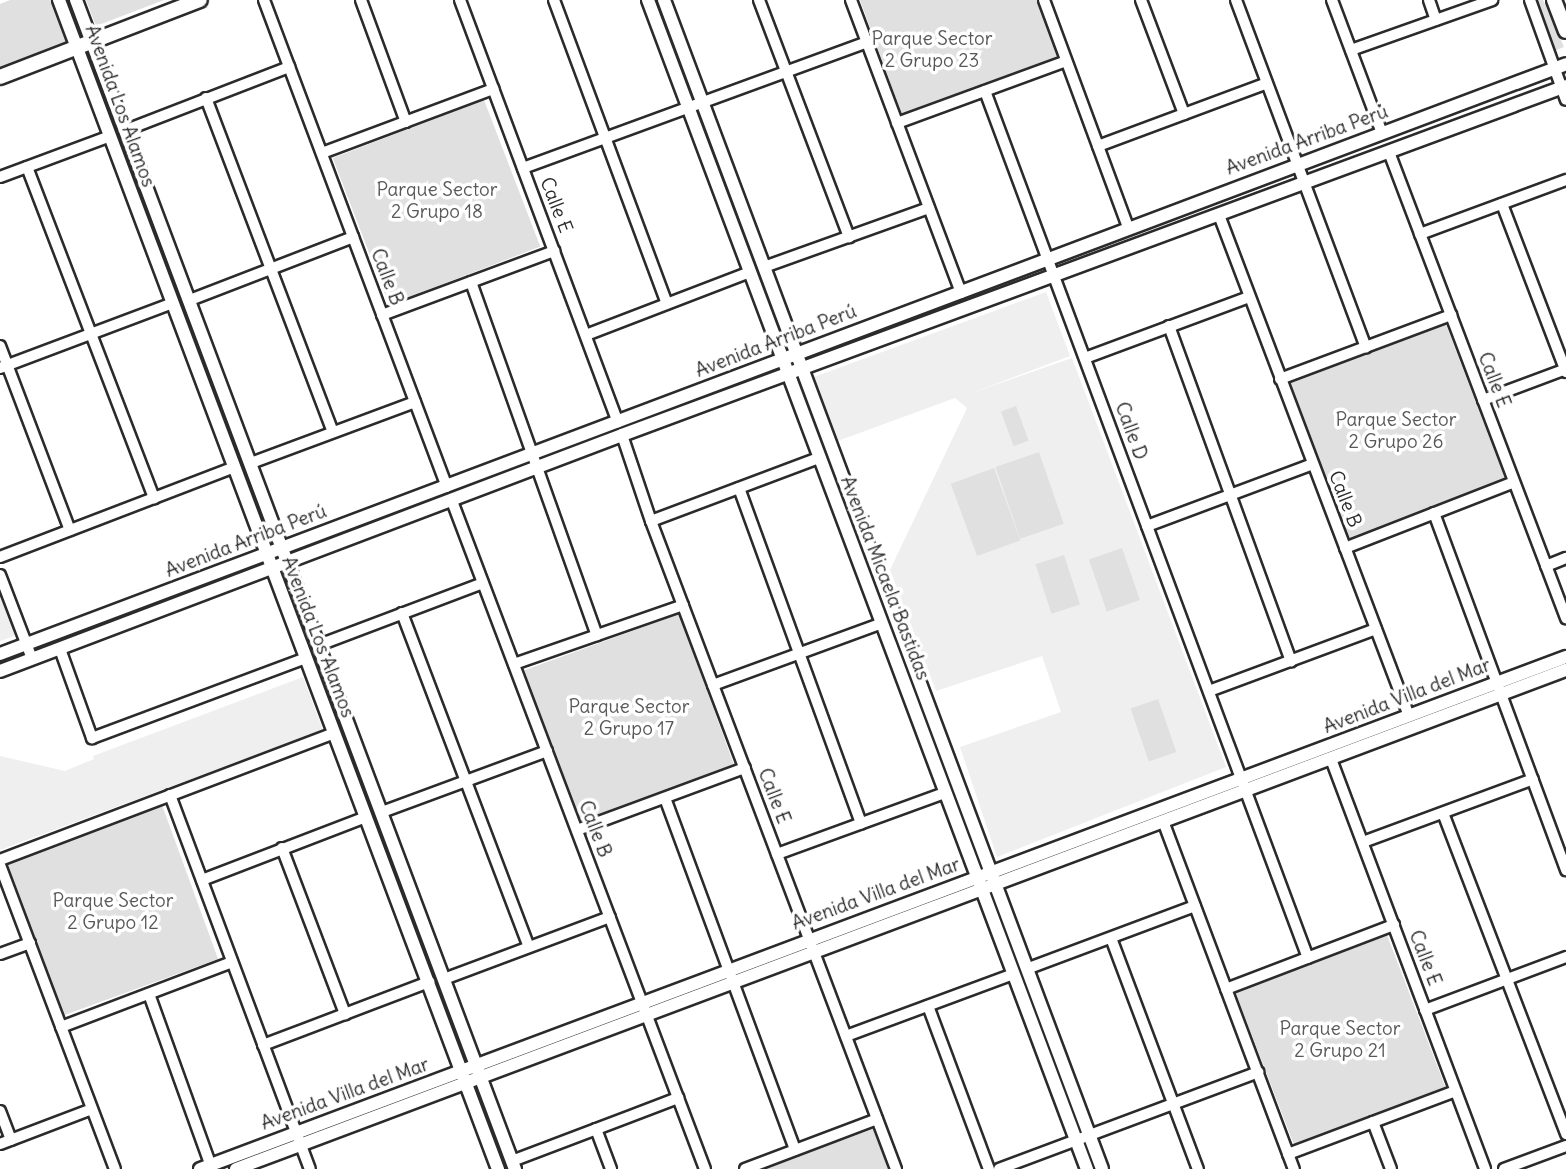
<!DOCTYPE html>
<html>
<head>
<meta charset="utf-8">
<style>
	body { margin:0 }
	#map { position:relative; width:1566px; height:1169px; overflow:hidden; background:#fff; font-family:Delius,sans-serif }
	div>[style] { position:absolute }
	.built>* { inset:0; background:#efefef }
	.green>* { inset:0; background:#e0e0e0; transform-origin:0 0 }
	.roads { filter:drop-shadow(2px 0 #2b2b2b) drop-shadow(-2px 0 #2b2b2b) drop-shadow(0 2px #2b2b2b) drop-shadow(0 -2px #2b2b2b) }
	.minor>* { height:10px; margin:-5px; padding:0 5px; transform-origin:5px; border-radius:5px; background:#fff }
	.tertiary>* { height:12px; margin:-6px; padding:0 6px; transform-origin:6px; border-radius:6px; background:#fff }
	.secondary>* { height:14px; margin:-7px; padding:0 7px; transform-origin:7px; border-radius:7px; background:#fff }
	span { translate:-50% -50%; white-space:nowrap; text-align:center; line-height:1.15; -webkit-text-stroke:7px #fff; paint-order:stroke }
	.park-label { font-size:19px; color:#585858 }
	.street-label { font-size:19px; color:#2b2b2b }
</style>
</head>
<body>
<div id="map">
	<div class="built">
		<i style="clip-path:polygon(1046px 292px,1070px 356px,966px 395px,1072px 358px,1226px 767px,997px 857px,960px 747px,1061px 712px,1042px 656px,936px 691px,890px 570px,967px 408px,955px 398px,835px 442px,811px 378px)"></i>
		<i style="clip-path:polygon(0 581px,18px 627px,14px 636px,0 641px)"></i>
		<i style="clip-path:polygon(303px 677px,323px 730px,0 850px,0 756px,65px 771px,94px 759px,93px 756px)"></i>
	</div>
	<div class="green">
		<i style="clip-path:polygon(10px 0,51px 0,67px 42px,0 68px,0 4px)"></i>
		<i style="clip-path:polygon(86px 0,164px 0,96px 26px)"></i>
		<i style="clip-path:polygon(860px 0,1037px 0,1059px 57px,902px 115px)"></i>
		<i style="clip-path:polygon(1535px 0,1543px 0,1564px 47px,1554px 51px)"></i>
		<i style="left:484px;top:100px;width:157px;height:162px;rotate:69deg"></i>
		<i style="left:1445px;top:322px;width:169px;height:169px;rotate:69deg"></i>
		<i style="left:1016px;top:406px;width:37px;height:16px;rotate:70deg"></i>
		<i style="left:1039px;top:452px;width:76px;height:46px;rotate:71deg"></i>
		<i style="left:994px;top:468px;width:77px;height:46px;rotate:70deg"></i>
		<i style="left:1122px;top:548px;width:55px;height:35px;rotate:71deg"></i>
		<i style="left:1064px;top:555px;width:52px;height:30px;rotate:72deg"></i>
		<i style="left:679px;top:614px;width:161px;height:166px;rotate:70deg"></i>
		<i style="left:1158px;top:699px;width:56px;height:29px;rotate:71deg"></i>
		<i style="left:162px;top:805px;width:164px;height:167px;rotate:70deg"></i>
		<i style="left:1387px;top:935px;width:164px;height:162px;rotate:69deg"></i>
		<i style="clip-path:polygon(873px 1129px,888px 1169px,762px 1169px)"></i>
	</div>
	<div class="roads">
		<div class="minor">
			<i style="left:264px;top:0;width:520px;rotate:69.41deg"></i>
			<i style="left:361px;top:0;width:130px;rotate:69.8deg"></i>
			<i style="left:460px;top:0;width:451px;rotate:69.5deg"></i>
			<i style="left:554px;top:0;width:324px;rotate:69.6deg"></i>
			<i style="left:759px;top:0;width:254px;rotate:69.2deg"></i>
			<i style="left:851px;top:0;width:313px;rotate:69.4deg"></i>
			<i style="left:1044px;top:0;width:242px;rotate:69.7deg"></i>
			<i style="left:1141px;top:0;width:122px;rotate:69.3deg"></i>
			<i style="left:1236px;top:0;width:371px;rotate:69.5deg"></i>
			<i style="left:1332px;top:0;width:142px;rotate:69.4deg"></i>
			<i style="left:1429px;top:0;width:21px;rotate:71deg"></i>
			<i style="left:1530px;top:0;width:106px;rotate:70.2deg"></i>
			<i style="left:1351px;top:50px;width:150px;rotate:-19.5deg"></i>
			<i style="left:985px;top:91px;width:925px;rotate:69.57deg"></i>
			<i style="left:206px;top:98px;width:357px;rotate:69.2deg"></i>
			<i style="left:897px;top:123px;width:180px;rotate:-20.1deg"></i>
			<i style="left:126px;top:130px;width:175px;rotate:-21.1deg"></i>
			<i style="left:1098px;top:146px;width:180px;rotate:-20.4deg"></i>
			<i style="left:1389px;top:152px;width:499px;rotate:69.2deg"></i>
			<i style="left:322px;top:153px;width:183px;rotate:-20.5deg"></i>
			<i style="left:27px;top:167px;width:355px;rotate:69deg"></i>
			<i style="left:523px;top:168px;width:366px;rotate:-20.1deg"></i>
			<i style="left:0;top:177px;width:117px;rotate:-20.4deg"></i>
			<i style="left:1502px;top:204px;width:180px;rotate:69.1deg"></i>
			<i style="left:1219px;top:215px;width:536px;rotate:69.23deg"></i>
			<i style="left:1420px;top:234px;width:156px;rotate:-20.3deg"></i>
			<i style="left:764px;top:267px;width:175px;rotate:-19.7deg"></i>
			<i style="left:471px;top:282px;width:375px;rotate:70.4deg"></i>
			<i style="left:190px;top:300px;width:175px;rotate:-21.1deg"></i>
			<i style="left:382px;top:315px;width:184px;rotate:-20.4deg"></i>
			<i style="left:1169px;top:326px;width:357px;rotate:70deg"></i>
			<i style="left:586px;top:335px;width:176px;rotate:-21deg"></i>
			<i style="left:0;top:346px;width:197px;rotate:69.2deg"></i>
			<i style="left:1085px;top:358px;width:175px;rotate:-20.4deg"></i>
			<i style="left:0;top:368px;width:185px;rotate:-20.6deg"></i>
			<i style="left:1280px;top:379px;width:183px;rotate:-20.5deg"></i>
			<i style="left:1483px;top:400px;width:89px;rotate:-20.5deg"></i>
			<i style="left:622px;top:435px;width:91px;rotate:71.4deg"></i>
			<i style="left:651px;top:521px;width:693px;rotate:69.29deg"></i>
			<i style="left:251px;top:463px;width:175px;rotate:-20.4deg"></i>
			<i style="left:739px;top:488px;width:357px;rotate:70deg"></i>
			<i style="left:452px;top:501px;width:714px;rotate:69.26deg"></i>
			<i style="left:1434px;top:513px;width:381px;rotate:69.7deg"></i>
			<i style="left:651px;top:521px;width:179px;rotate:-20.6deg"></i>
			<i style="left:1147px;top:526px;width:177px;rotate:-20.5deg"></i>
			<i style="left:1345px;top:548px;width:181px;rotate:-21.3deg"></i>
			<i style="left:0;top:557px;width:251px;rotate:-21deg"></i>
			<i style="left:1546px;top:566px;width:22px;rotate:-22deg"></i>
			<i style="left:0;top:575px;width:90px;rotate:69.1deg"></i>
			<i style="left:402px;top:613px;width:357px;rotate:69.2deg"></i>
			<i style="left:319px;top:645px;width:175px;rotate:-20.7deg"></i>
			<i style="left:60px;top:649px;width:95px;rotate:70.2deg"></i>
			<i style="left:92px;top:738px;width:228px;rotate:-20.5deg"></i>
			<i style="left:514px;top:664px;width:179px;rotate:-19.2deg"></i>
			<i style="left:713px;top:685px;width:180px;rotate:-20.1deg"></i>
			<i style="left:1209px;top:691px;width:178px;rotate:-20.4deg"></i>
			<i style="left:1331px;top:759px;width:438px;rotate:69.4deg"></i>
			<i style="left:170px;top:795px;width:399px;rotate:69.5deg"></i>
			<i style="left:665px;top:798px;width:375px;rotate:69.7deg"></i>
			<i style="left:382px;top:812px;width:176px;rotate:-20.3deg"></i>
			<i style="left:1443px;top:813px;width:344px;rotate:69deg"></i>
			<i style="left:1163px;top:821px;width:372px;rotate:69.4deg"></i>
			<i style="left:577px;top:830px;width:179px;rotate:-20.3deg"></i>
			<i style="left:1363px;top:842px;width:181px;rotate:-20.3deg"></i>
			<i style="left:282px;top:848px;width:178px;rotate:69.2deg"></i>
			<i style="left:777px;top:854px;width:179px;rotate:-20deg"></i>
			<i style="left:0;top:860px;width:357px;rotate:-20.8deg"></i>
			<i style="left:0;top:865px;width:325px;rotate:69.3deg"></i>
			<i style="left:202px;top:880px;width:176px;rotate:-21deg"></i>
			<i style="left:1111px;top:938px;width:247px;rotate:69.4deg"></i>
			<i style="left:0;top:954px;width:32px;rotate:-20deg"></i>
			<i style="left:1029px;top:968px;width:177px;rotate:-20.5deg"></i>
			<i style="left:444px;top:979px;width:177px;rotate:-20.5deg"></i>
			<i style="left:1226px;top:989px;width:180px;rotate:-20.9deg"></i>
			<i style="left:149px;top:994px;width:186px;rotate:70.2deg"></i>
			<i style="left:928px;top:1006px;width:174px;rotate:69.5deg"></i>
			<i style="left:1425px;top:1010px;width:151px;rotate:-20.6deg"></i>
			<i style="left:61px;top:1027px;width:183px;rotate:-20.8deg"></i>
			<i style="left:846px;top:1036px;width:179px;rotate:-20.3deg"></i>
			<i style="left:263px;top:1045px;width:178px;rotate:-20.8deg"></i>
			<i style="left:0;top:1111px;width:31px;rotate:69deg"></i>
			<i style="left:1373px;top:1122px;width:50px;rotate:69deg"></i>
			<i style="left:596px;top:1129px;width:43px;rotate:69.4deg"></i>
			<i style="left:0;top:1144px;width:98px;rotate:-20.8deg"></i>
			<i style="left:1288px;top:1154px;width:179px;rotate:-20.6deg"></i>
			<i style="left:512px;top:1161px;width:178px;rotate:-20.8deg"></i>
			<i style="left:745px;top:1169px;width:141px;rotate:-20.7deg"></i>
			<i style="left:999px;top:1169px;width:277px;rotate:-20.5deg"></i>
			<i style="left:1504px;top:1169px;width:66px;rotate:-20.4deg"></i>
		</div>
		<div class="tertiary">
			<i style="left:59px;top:0;width:1249px;rotate:69.42deg"></i>
			<i style="left:76px;top:0;width:1249px;rotate:69.42deg"></i>
			<i style="left:648px;top:0;width:1249px;rotate:69.42deg"></i>
			<i style="left:664px;top:0;width:1248px;rotate:69.46deg"></i>
			<i style="left:0;top:654px;width:1673px;rotate:-20.64deg"></i>
			<i style="left:0;top:671px;width:665px;rotate:-20.78deg"></i>
			<i style="left:622px;top:435px;width:1006px;rotate:-20.29deg"></i>
			<i style="left:200px;top:1169px;width:1459px;rotate:-20.55deg"></i>
			<i style="left:236px;top:1169px;width:1421px;rotate:-20.57deg"></i>
		</div>
		<div class="secondary">
			<i style="left:1554px;top:0;width:33px;rotate:69deg"></i>
			<i style="left:0;top:77px;width:214px;rotate:-21.1deg"></i>
		</div>
	</div>
	<div class="park-label">
		<span style="left:932px;top:50px">Parque Sector<br>2 Grupo 23</span>
		<span style="left:437px;top:201px">Parque Sector<br>2 Grupo 18</span>
		<span style="left:1396px;top:431px">Parque Sector<br>2 Grupo 26</span>
		<span style="left:629px;top:718px">Parque Sector<br>2 Grupo 17</span>
		<span style="left:113px;top:912px">Parque Sector<br>2 Grupo 12</span>
		<span style="left:1340px;top:1040px">Parque Sector<br>2 Grupo 21</span>
	</div>
	<div class="street-label">
		<span style="left:120px;top:106px;rotate:70deg">Avenida Los Alamos</span>
		<span style="left:1307px;top:140px;rotate:-20deg">Avenida Arriba Perú</span>
		<span style="left:556px;top:205px;rotate:69deg">Calle E</span>
		<span style="left:387px;top:277px;rotate:69deg">Calle B</span>
		<span style="left:776px;top:341px;rotate:-21deg">Avenida Arriba Perú</span>
		<span style="left:1494px;top:380px;rotate:69deg">Calle E</span>
		<span style="left:1131px;top:431px;rotate:70deg">Calle D</span>
		<span style="left:1345px;top:499px;rotate:69deg">Calle B</span>
		<span style="left:246px;top:541px;rotate:-21deg">Avenida Arriba Perú</span>
		<span style="left:885px;top:578px;rotate:69deg">Avenida Micaela Bastidas</span>
		<span style="left:318px;top:637px;rotate:69deg">Avenida Los Alamos</span>
		<span style="left:1407px;top:696px;rotate:-21deg">Avenida Villa del Mar</span>
		<span style="left:774px;top:796px;rotate:69deg">Calle E</span>
		<span style="left:595px;top:829px;rotate:69deg">Calle B</span>
		<span style="left:876px;top:894px;rotate:-20deg">Avenida Villa del Mar</span>
		<span style="left:1425px;top:958px;rotate:69deg">Calle E</span>
		<span style="left:345px;top:1094px;rotate:-20deg">Avenida Villa del Mar</span>
	</div>
</div>
</body>
</html>
